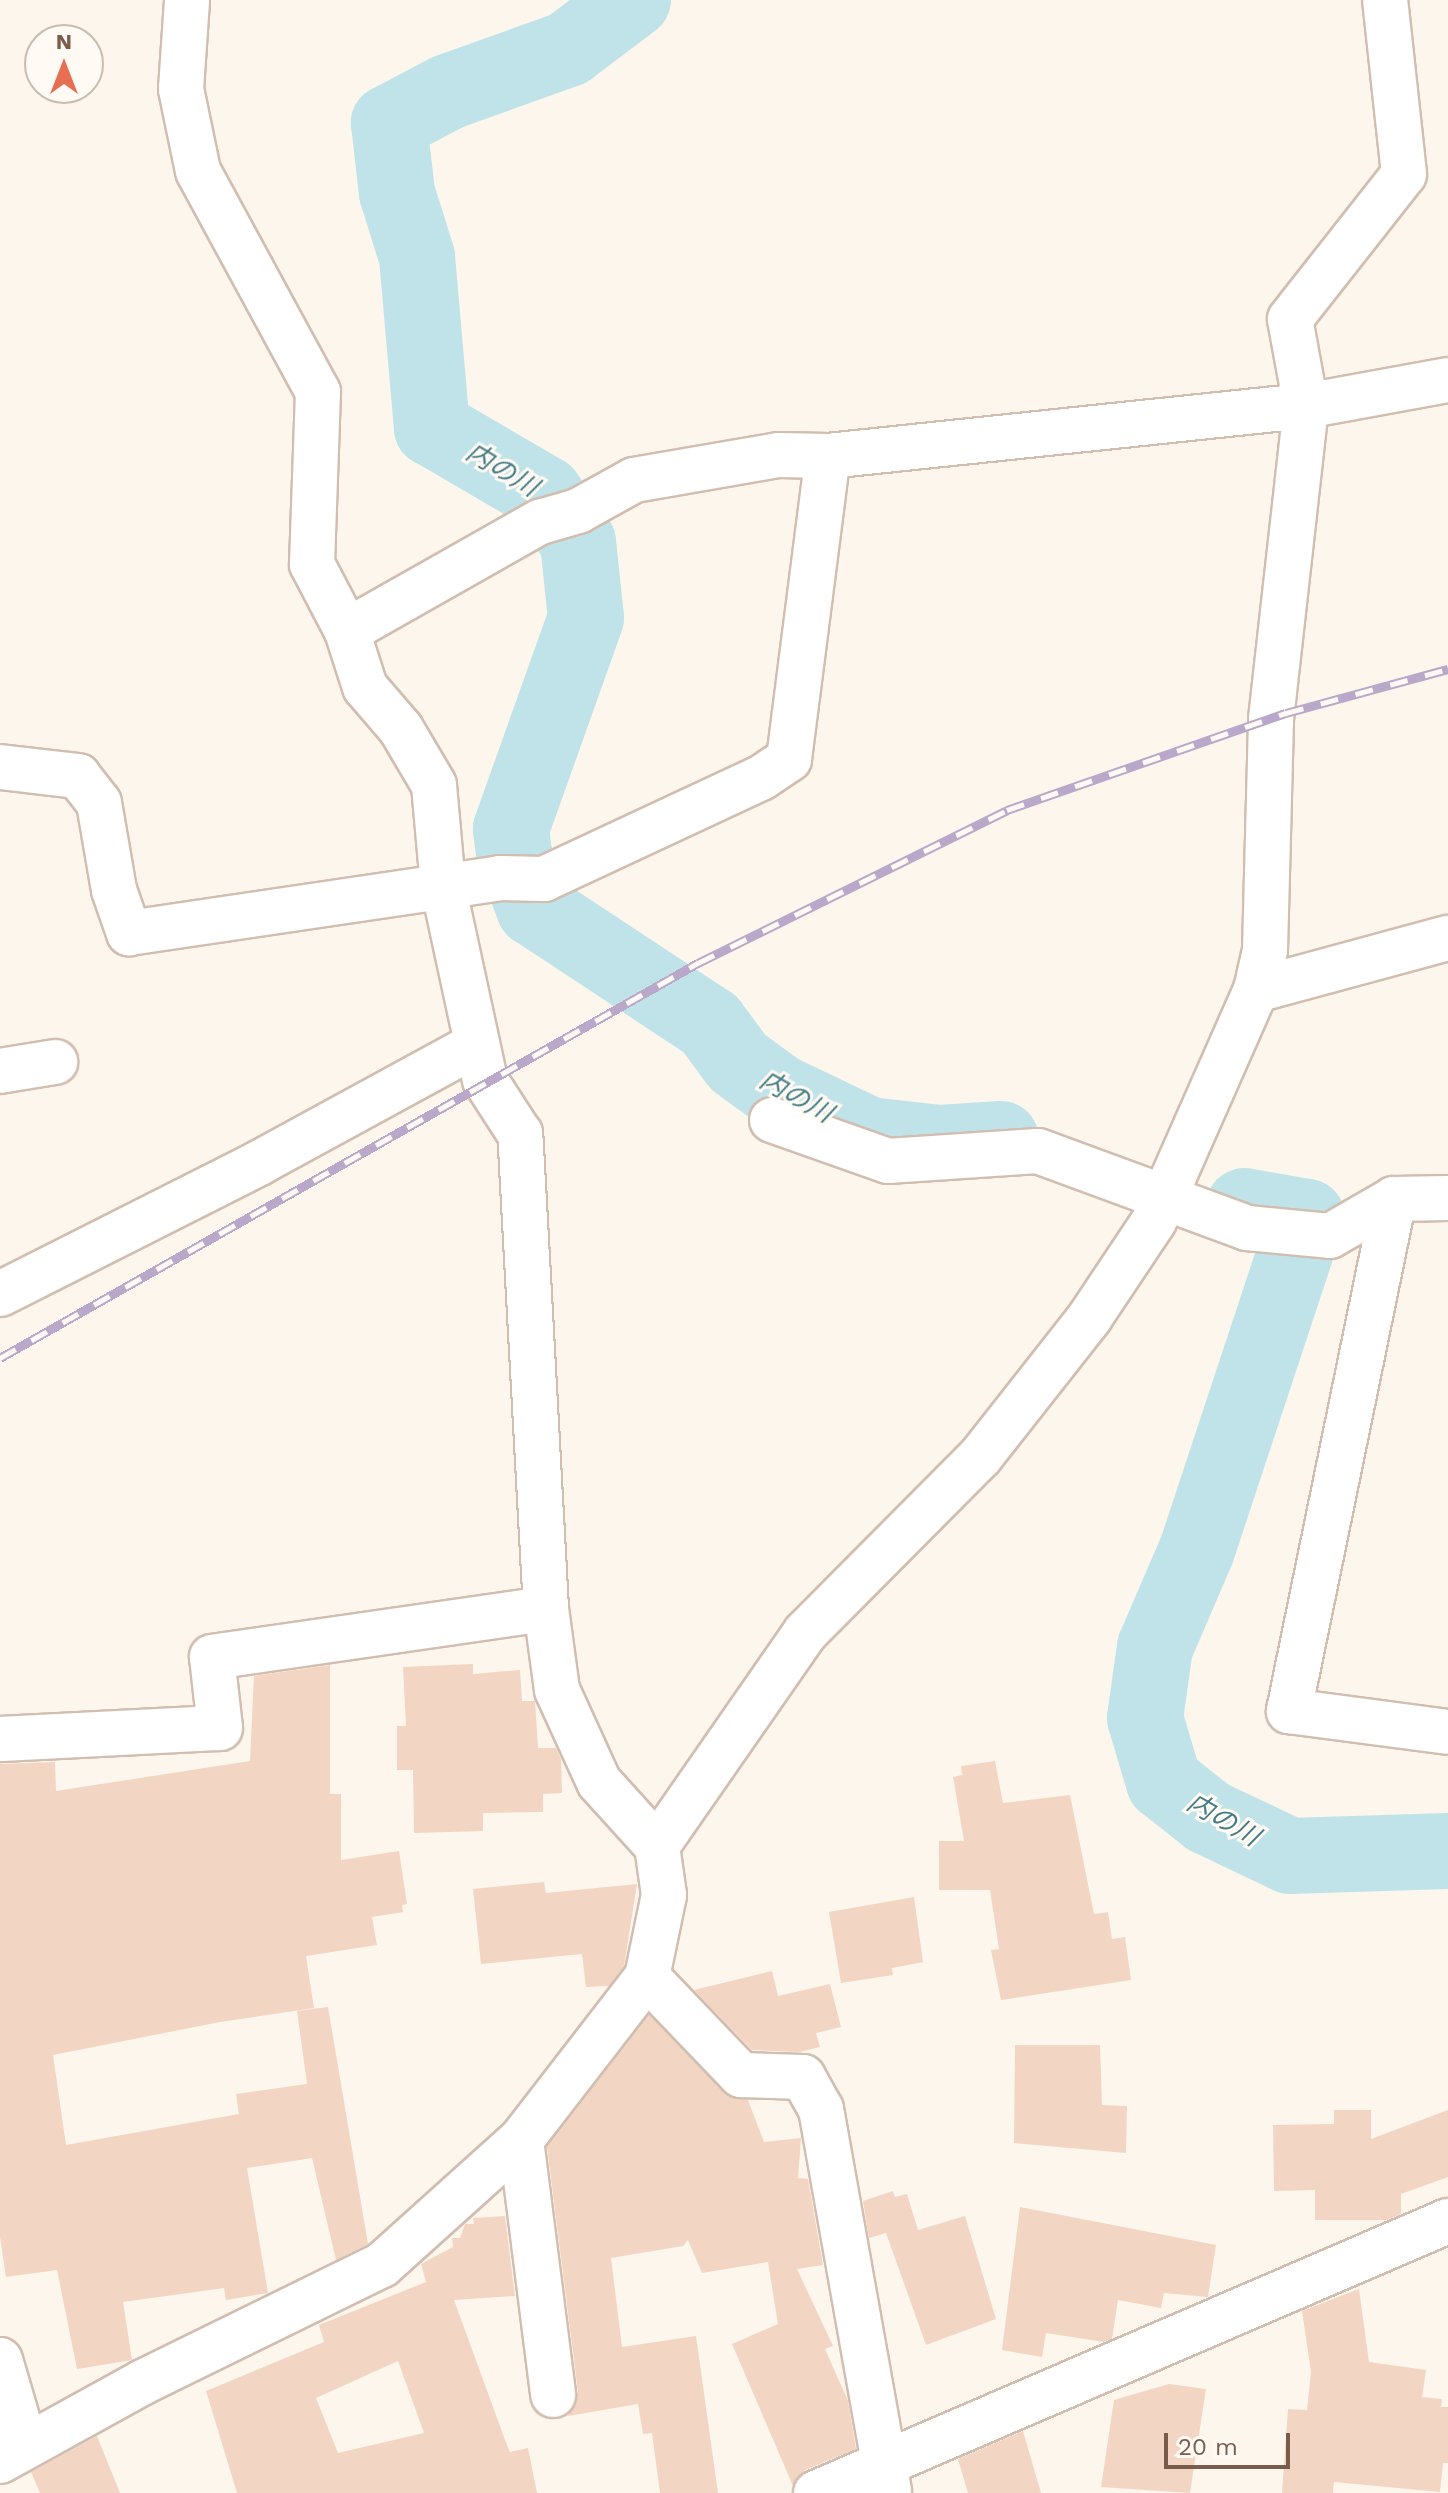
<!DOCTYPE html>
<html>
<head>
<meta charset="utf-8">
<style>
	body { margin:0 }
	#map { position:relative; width:1448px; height:2493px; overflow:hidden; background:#fdf6ec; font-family:"Work Sans","Noto Sans JP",sans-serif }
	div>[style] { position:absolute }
	.river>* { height:76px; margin:-38px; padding:0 38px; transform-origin:38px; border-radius:38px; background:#bfe3e8 }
	.building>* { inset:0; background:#f3d5c3 }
	.roads { filter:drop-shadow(2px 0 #d1beb0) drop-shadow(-2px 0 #d1beb0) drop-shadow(0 2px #d1beb0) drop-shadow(0 -2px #d1beb0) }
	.minor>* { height:44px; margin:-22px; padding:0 22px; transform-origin:22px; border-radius:22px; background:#fff }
	.rail>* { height:9px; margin-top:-4.5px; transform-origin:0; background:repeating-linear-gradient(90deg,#fffaf3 0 18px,#b9a8c9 0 36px); box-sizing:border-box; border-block:2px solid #b9a8c9 }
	span { translate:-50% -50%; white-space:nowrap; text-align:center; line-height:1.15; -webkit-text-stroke:6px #fffaf3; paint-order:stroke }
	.water-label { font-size:26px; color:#437c86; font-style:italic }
	.north { position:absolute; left:24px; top:24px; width:80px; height:80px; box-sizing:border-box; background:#fffaf3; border:2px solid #cabbb1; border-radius:50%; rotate:0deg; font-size:22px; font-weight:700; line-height:32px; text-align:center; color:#7a5c4d }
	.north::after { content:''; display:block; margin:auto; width:28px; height:36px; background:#e76f51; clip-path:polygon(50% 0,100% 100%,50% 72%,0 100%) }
	.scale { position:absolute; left:1164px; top:2433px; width:126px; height:36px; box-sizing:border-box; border:4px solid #7a5c4d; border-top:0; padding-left:10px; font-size:24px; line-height:28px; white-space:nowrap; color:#7a5c4d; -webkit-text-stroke:6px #fffaf3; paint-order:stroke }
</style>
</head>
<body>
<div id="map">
	<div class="river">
		<i style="left:633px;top:0;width:81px;rotate:143deg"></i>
		<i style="left:568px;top:49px;width:127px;rotate:160.3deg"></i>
		<i style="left:448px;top:92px;width:67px;rotate:152.3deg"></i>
		<i style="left:389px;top:123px;width:70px;rotate:83.5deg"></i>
		<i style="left:397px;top:193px;width:67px;rotate:72.6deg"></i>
		<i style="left:417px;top:257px;width:172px;rotate:85deg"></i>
		<i style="left:432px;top:428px;width:131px;rotate:30.3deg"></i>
		<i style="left:545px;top:494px;width:58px;rotate:55.5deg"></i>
		<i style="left:578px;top:542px;width:76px;rotate:84deg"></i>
		<i style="left:586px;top:618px;width:224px;rotate:109.6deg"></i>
		<i style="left:511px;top:829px;width:26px;rotate:83deg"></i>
		<i style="left:514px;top:855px;width:57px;rotate:69.3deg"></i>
		<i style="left:534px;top:908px;width:211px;rotate:33.4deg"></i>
		<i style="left:710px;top:1024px;width:47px;rotate:53.6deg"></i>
		<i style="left:738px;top:1062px;width:51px;rotate:36.2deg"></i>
		<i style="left:779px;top:1092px;width:100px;rotate:25.5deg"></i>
		<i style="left:869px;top:1135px;width:71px;rotate:6.4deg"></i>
		<i style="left:940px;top:1143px;width:61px;rotate:-3.8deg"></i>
		<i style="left:1244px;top:1206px;width:64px;rotate:9.9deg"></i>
		<i style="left:1307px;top:1217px;width:353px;rotate:108.3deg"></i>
		<i style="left:1196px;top:1552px;width:103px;rotate:113.3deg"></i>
		<i style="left:1155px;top:1647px;width:72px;rotate:98deg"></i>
		<i style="left:1145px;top:1718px;width:67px;rotate:73.5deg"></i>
		<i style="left:1164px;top:1782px;width:56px;rotate:38.5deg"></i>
		<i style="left:1208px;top:1817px;width:91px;rotate:25.4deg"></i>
		<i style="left:1290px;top:1856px;width:158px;rotate:-1.8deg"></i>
	</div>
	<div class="building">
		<i style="clip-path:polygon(473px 1664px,473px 1674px,520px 1670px,522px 1701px,535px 1701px,538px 1748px,556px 1748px,561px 1759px,562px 1793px,543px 1794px,543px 1812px,483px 1813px,483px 1831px,414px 1833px,413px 1770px,397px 1770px,397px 1726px,406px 1726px,403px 1667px)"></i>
		<i style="clip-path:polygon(330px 1665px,330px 1794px,341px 1794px,341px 1860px,399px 1851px,407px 1904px,402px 1905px,403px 1912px,372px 1917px,377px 1945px,306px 1956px,314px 2008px,220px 2022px,53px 2055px,66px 2145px,239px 2114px,236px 2094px,307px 2084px,297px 2011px,328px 2007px,368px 2244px,336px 2260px,312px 2158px,247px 2168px,268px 2293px,226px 2300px,224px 2288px,123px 2302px,132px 2360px,77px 2369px,57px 2270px,6px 2277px,0 2237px,0 1764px,55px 1762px,56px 1791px,250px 1761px,254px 1676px)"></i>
		<i style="clip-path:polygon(995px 1761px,1003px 1803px,1070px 1795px,1094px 1914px,1108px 1912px,1112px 1939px,1125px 1937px,1131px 1980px,1001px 2000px,991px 1950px,999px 1949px,990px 1890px,939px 1890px,939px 1841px,964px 1841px,953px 1777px,962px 1775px,961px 1766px)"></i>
		<i style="clip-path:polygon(544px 1882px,546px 1893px,637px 1884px,624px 1966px,609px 1986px,586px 1987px,582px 1954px,481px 1964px,473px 1889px)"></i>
		<i style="clip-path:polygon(914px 1897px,923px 1962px,892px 1968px,893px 1975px,841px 1983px,829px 1912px)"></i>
		<i style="clip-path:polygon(772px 1971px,778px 1996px,830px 1984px,841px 2027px,816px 2033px,820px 2047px,799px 2052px,752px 2050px,694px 1990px)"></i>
		<i style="clip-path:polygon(649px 2015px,723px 2092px,748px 2100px,764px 2142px,801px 2138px,798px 2178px,808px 2179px,823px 2265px,797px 2269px,833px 2346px,825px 2349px,848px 2401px,856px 2449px,805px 2470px,793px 2486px,732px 2344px,778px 2324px,768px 2262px,702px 2273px,688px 2240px,683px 2246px,611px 2258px,622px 2347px,696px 2336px,718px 2493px,660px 2493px,652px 2433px,643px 2434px,638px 2404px,568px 2416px,578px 2392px,547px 2147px)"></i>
		<i style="clip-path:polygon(1015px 2045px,1100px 2045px,1102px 2105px,1127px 2106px,1126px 2153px,1014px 2143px)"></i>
		<i style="clip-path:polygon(1334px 2110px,1371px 2110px,1371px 2139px,1448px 2110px,1448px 2177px,1401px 2194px,1401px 2214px,1387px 2220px,1315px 2220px,1315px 2190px,1274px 2191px,1273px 2125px,1334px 2124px)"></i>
		<i style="clip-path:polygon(893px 2191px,895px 2197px,907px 2194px,918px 2230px,965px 2216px,996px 2319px,926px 2345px,886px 2233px,869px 2238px,863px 2201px)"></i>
		<i style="clip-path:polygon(1020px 2207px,1216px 2245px,1208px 2297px,1164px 2293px,1161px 2308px,1118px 2300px,1112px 2339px,1104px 2342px,1046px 2333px,1042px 2357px,1002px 2350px)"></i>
		<i style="clip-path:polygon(evenodd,505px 2216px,515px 2296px,454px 2300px,505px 2440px,510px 2452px,528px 2448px,537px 2493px,237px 2493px,206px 2391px,324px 2342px,319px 2325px,426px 2282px,421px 2264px,453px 2247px,452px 2238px,460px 2238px,465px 2224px,474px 2224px,473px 2218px,505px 2216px,398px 2361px,424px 2433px,338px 2453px,316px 2398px,398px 2361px)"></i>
		<i style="clip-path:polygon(1359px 2289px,1369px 2362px,1426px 2370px,1422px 2397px,1442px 2399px,1441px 2407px,1448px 2407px,1448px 2463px,1443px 2463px,1440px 2492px,1334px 2482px,1333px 2493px,1282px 2493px,1288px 2409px,1307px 2410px,1311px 2372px,1302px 2311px)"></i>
		<i style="clip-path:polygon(1169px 2384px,1206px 2389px,1190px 2493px,1101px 2487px,1114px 2400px)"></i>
		<i style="clip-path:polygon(1023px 2431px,1041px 2493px,968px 2493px,958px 2459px)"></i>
		<i style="clip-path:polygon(97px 2436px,120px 2493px,40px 2493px,31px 2472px)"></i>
	</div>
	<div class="roads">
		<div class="minor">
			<i style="left:347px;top:631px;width:222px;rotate:-29.5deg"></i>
			<i style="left:540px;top:522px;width:40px;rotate:-16deg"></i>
			<i style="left:578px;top:511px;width:64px;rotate:-29deg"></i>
			<i style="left:634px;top:480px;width:146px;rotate:-9.8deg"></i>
			<i style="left:778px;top:455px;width:50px;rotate:1.1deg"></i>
			<i style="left:828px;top:456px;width:481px;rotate:-6deg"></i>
			<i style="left:1306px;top:406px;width:144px;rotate:-10.4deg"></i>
			<i style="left:0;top:767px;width:79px;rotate:6.6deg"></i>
			<i style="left:78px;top:776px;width:34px;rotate:52deg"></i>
			<i style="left:99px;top:803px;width:88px;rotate:80.2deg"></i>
			<i style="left:114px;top:890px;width:46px;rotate:70.8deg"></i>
			<i style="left:129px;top:933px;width:375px;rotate:-8.4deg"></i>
			<i style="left:500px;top:878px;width:44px;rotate:1.3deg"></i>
			<i style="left:544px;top:879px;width:239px;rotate:-25deg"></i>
			<i style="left:761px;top:778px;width:34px;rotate:-34deg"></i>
			<i style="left:789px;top:759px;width:305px;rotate:-82.7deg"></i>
			<i style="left:1256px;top:990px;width:199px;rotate:-15.2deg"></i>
			<i style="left:0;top:1071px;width:56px;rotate:-9.3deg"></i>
			<i style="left:772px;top:1120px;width:123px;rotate:19.5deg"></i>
			<i style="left:888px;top:1161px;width:150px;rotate:-3.8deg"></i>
			<i style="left:1038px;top:1151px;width:223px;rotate:20.2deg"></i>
			<i style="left:1247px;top:1228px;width:83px;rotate:5.5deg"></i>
			<i style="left:1330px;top:1236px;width:74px;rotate:-30deg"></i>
			<i style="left:1394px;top:1199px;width:54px;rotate:-1.1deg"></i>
			<i style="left:1394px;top:1199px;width:523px;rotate:101.59deg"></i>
			<i style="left:1289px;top:1711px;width:160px;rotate:7.5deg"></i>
			<i style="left:0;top:1294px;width:290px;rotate:-26.8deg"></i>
			<i style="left:259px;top:1163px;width:248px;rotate:-28.6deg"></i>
			<i style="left:0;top:1739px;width:220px;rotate:-2.9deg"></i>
			<i style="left:220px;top:1728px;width:71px;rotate:-96.4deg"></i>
			<i style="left:212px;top:1657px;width:337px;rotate:-8.2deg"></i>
			<i style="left:657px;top:1846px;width:259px;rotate:-55.2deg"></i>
			<i style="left:805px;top:1633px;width:248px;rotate:-45.2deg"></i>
			<i style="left:980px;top:1457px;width:178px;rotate:-51.8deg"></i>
			<i style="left:1090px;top:1317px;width:115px;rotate:-56.3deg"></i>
			<i style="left:1154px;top:1221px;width:253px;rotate:-66.2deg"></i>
			<i style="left:1256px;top:990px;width:41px;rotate:-77.3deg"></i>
			<i style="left:1265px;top:950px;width:231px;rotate:-88.5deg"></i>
			<i style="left:1271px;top:719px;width:315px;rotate:-83.6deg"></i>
			<i style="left:1306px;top:406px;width:88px;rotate:-100.4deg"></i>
			<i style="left:1290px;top:319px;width:184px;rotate:-51.8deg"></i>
			<i style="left:1404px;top:174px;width:175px;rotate:-96.2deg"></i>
			<i style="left:647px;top:1977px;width:136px;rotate:46.2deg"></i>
			<i style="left:741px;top:2075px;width:62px;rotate:1.8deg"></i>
			<i style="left:803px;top:2077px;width:37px;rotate:61deg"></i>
			<i style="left:821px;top:2109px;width:388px;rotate:79.9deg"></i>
			<i style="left:521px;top:2140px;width:257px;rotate:82.8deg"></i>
			<i style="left:0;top:2360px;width:89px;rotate:73.6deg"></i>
			<i style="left:0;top:2461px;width:163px;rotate:-28.9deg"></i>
			<i style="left:143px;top:2382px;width:266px;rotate:-26.1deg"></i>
			<i style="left:382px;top:2265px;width:187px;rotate:-42deg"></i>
			<i style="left:521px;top:2140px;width:206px;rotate:-52.3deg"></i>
			<i style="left:647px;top:1977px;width:84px;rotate:-78.3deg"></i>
			<i style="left:664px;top:1895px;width:49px;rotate:-98.1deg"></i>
			<i style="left:657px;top:1846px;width:86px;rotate:-132.2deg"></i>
			<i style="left:599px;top:1782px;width:101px;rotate:-114.5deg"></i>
			<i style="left:557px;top:1690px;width:82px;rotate:-97.7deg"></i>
			<i style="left:546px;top:1609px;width:476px;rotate:-93.1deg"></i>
			<i style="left:520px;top:1134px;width:64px;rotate:-122.9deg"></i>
			<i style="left:485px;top:1080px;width:198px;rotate:-102.2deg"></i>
			<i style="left:443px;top:886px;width:101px;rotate:-95.1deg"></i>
			<i style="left:434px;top:785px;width:65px;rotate:-120.5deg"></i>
			<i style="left:401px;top:729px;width:55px;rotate:-130.6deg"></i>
			<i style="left:365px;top:687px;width:59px;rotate:-107.8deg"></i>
			<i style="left:347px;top:631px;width:76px;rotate:-117.6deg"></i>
			<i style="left:312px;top:564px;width:172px;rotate:-88deg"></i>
			<i style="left:318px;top:392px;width:251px;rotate:-118.5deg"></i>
			<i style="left:198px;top:171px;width:84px;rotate:-101.7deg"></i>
			<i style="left:181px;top:89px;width:89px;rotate:-86.1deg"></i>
			<i style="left:816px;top:2493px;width:688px;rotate:-23.29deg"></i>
		</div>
	</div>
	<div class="rail">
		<i style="left:0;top:1358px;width:802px;rotate:-29.51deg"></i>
		<i style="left:698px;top:963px;width:345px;rotate:-26.3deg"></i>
		<i style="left:1007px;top:810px;width:295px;rotate:-19.2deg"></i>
		<i style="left:1286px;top:713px;width:168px;rotate:-15.2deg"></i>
	</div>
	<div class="water-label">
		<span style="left:502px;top:470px;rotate:31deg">内の川</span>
		<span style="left:796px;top:1097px;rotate:29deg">内の川</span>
		<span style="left:1223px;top:1820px;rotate:30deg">内の川</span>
	</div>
	<div class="north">N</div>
	<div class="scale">20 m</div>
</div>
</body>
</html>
